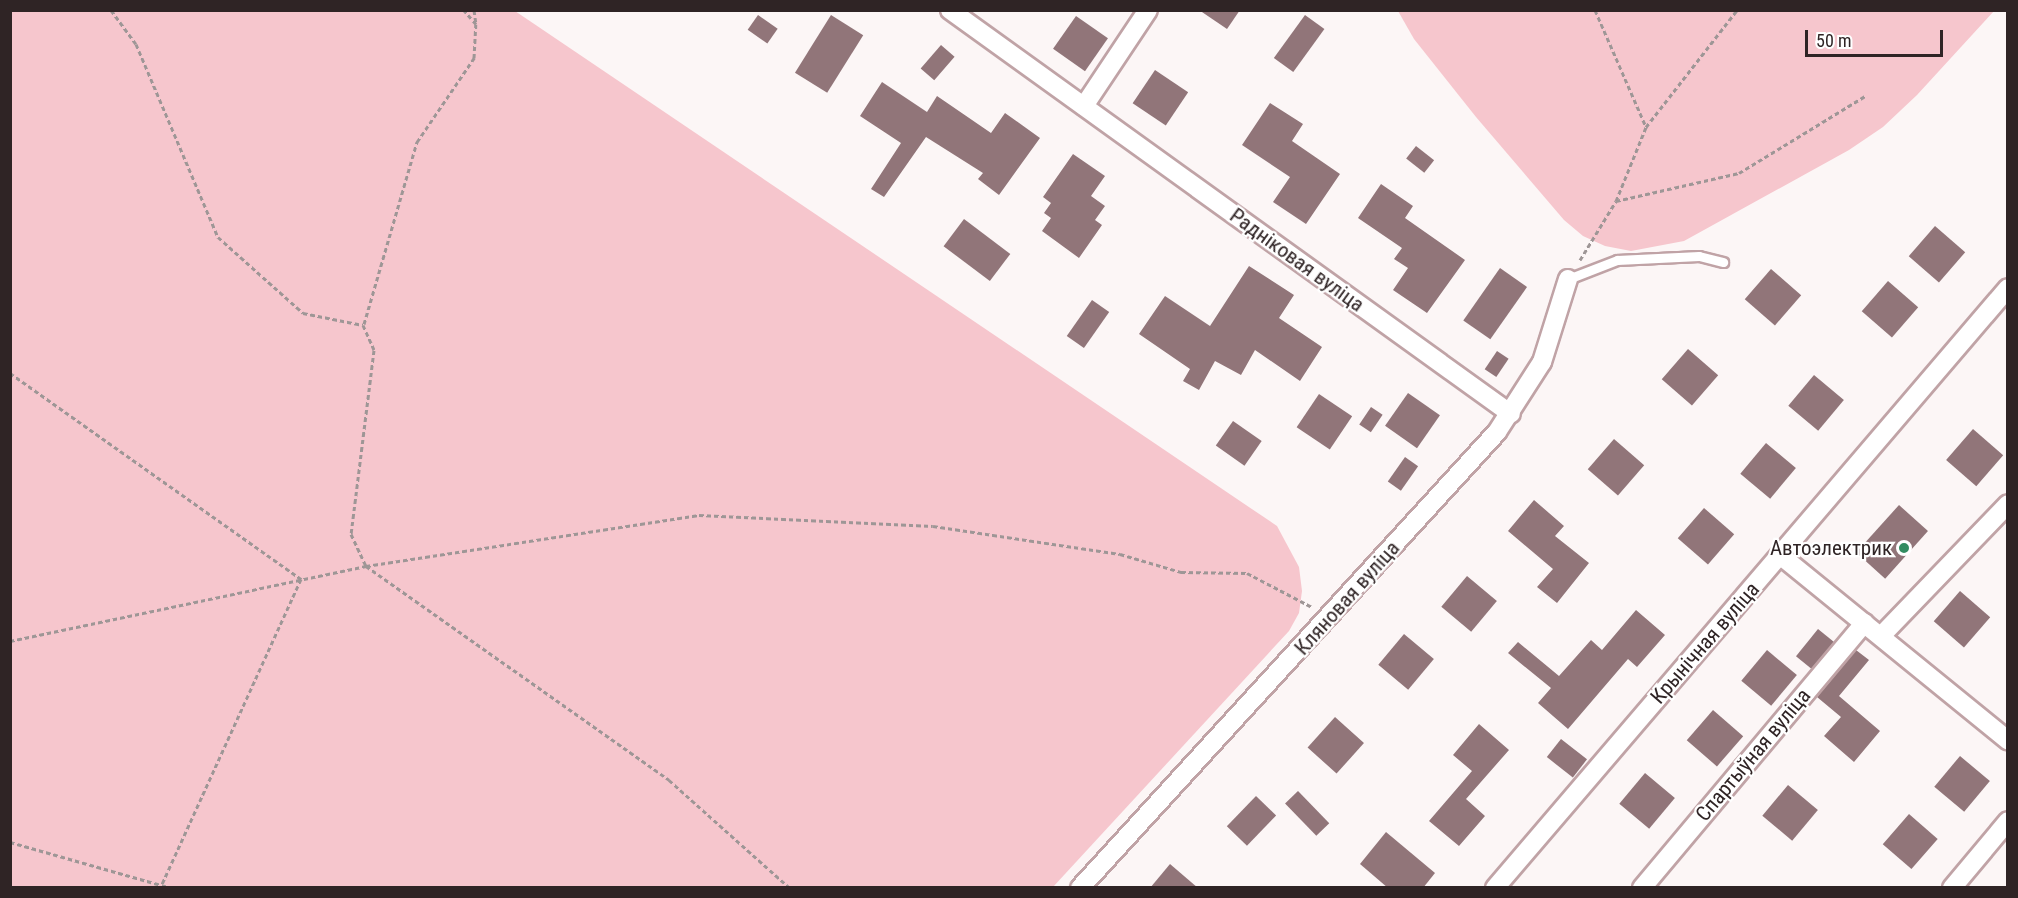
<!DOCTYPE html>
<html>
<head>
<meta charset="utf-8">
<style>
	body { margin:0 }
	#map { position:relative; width:2018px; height:898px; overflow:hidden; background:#fcf6f6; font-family:"Roboto Condensed",sans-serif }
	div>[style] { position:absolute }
	.green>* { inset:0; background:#f6c6cd }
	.building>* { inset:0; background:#917579; transform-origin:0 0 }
	.path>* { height:3px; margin-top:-1.5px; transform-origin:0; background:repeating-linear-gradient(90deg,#9e9696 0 4.5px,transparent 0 7.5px) }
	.roads { filter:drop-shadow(2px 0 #c0a3a6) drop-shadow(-2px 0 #c0a3a6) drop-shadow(0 2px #c0a3a6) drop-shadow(0 -2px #c0a3a6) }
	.lane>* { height:9px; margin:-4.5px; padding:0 4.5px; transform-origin:4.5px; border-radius:4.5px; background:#fff }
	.street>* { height:18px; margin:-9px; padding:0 9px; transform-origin:9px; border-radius:9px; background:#fff }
	.dots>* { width:16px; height:16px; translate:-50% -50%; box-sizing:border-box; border:3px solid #fff; border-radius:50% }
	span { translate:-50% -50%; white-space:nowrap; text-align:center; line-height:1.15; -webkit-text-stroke:4.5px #fff; paint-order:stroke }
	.street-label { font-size:21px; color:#2f2425 }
	.poi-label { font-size:21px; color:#2f2425 }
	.right { translate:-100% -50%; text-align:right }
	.frame { position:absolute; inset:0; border:12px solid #2f2425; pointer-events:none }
	.scale { position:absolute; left:1805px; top:30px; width:138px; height:27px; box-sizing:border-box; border:3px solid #2f2425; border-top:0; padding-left:8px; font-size:18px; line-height:21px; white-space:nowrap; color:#2f2425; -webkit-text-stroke:4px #fff; paint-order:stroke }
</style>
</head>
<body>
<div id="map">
	<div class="green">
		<i style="clip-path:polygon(10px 11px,515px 11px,1277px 526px,1299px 567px,1302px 591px,1299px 613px,1289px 631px,1053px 887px,11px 887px)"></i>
		<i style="clip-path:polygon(1398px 11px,1994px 11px,1917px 95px,1883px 127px,1849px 150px,1684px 241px,1631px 251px,1605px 246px,1583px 236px,1564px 220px,1476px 117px,1414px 39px)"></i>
	</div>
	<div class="building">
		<i style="clip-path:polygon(1199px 10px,1240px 10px,1227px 29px)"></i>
		<i style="left:758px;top:15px;width:24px;height:18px;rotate:35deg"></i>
		<i style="left:831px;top:15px;width:38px;height:68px;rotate:32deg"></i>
		<i style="left:1305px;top:15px;width:24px;height:53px;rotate:36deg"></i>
		<i style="left:1076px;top:16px;width:39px;height:40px;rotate:35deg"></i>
		<i style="left:941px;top:45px;width:18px;height:31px;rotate:41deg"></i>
		<i style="left:1155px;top:70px;width:40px;height:40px;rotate:34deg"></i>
		<i style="clip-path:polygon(882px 82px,927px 112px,937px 96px,991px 133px,1005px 113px,1040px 138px,999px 195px,978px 179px,983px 173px,926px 137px,884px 197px,871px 189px,901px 143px,860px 116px)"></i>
		<i style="clip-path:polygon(1270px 103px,1303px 124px,1292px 141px,1340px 174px,1306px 224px,1273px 202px,1290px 177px,1242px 145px)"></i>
		<i style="left:1416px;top:146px;width:23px;height:16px;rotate:38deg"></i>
		<i style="clip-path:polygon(1073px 154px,1105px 176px,1091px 196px,1105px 206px,1095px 220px,1102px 225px,1079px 258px,1042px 231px,1051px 218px,1044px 213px,1051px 203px,1043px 197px)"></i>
		<i style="clip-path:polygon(1381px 184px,1413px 206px,1405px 218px,1465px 260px,1427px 313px,1393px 290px,1408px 268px,1394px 259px,1402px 248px,1358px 218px)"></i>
		<i style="left:964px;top:219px;width:58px;height:34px;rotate:37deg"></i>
		<i style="left:1935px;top:226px;width:40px;height:40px;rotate:41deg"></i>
		<i style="clip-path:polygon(1249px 266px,1294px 295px,1279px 318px,1322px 347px,1300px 381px,1255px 350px,1241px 375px,1215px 361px,1199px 390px,1183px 381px,1190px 369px,1139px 334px,1165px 296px,1210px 326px)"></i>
		<i style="left:1500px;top:268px;width:33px;height:64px;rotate:35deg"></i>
		<i style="left:1771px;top:269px;width:40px;height:40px;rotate:41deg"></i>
		<i style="left:1888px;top:281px;width:40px;height:40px;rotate:41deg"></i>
		<i style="left:1092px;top:300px;width:21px;height:44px;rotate:35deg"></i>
		<i style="left:1688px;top:349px;width:40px;height:40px;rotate:41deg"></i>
		<i style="left:1497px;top:351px;width:14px;height:22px;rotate:34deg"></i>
		<i style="left:1814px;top:375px;width:39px;height:40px;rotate:40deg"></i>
		<i style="left:1408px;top:393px;width:39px;height:40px;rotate:35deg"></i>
		<i style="left:1319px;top:394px;width:40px;height:40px;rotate:34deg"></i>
		<i style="left:1371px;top:407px;width:14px;height:21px;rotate:34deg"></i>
		<i style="left:1233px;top:421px;width:35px;height:30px;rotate:35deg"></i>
		<i style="left:1973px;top:429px;width:40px;height:41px;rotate:41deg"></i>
		<i style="left:1614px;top:439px;width:40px;height:40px;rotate:41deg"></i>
		<i style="left:1766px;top:443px;width:39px;height:40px;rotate:40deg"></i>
		<i style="left:1405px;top:457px;width:16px;height:30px;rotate:35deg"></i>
		<i style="clip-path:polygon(1534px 500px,1564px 526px,1555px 536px,1589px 563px,1557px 603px,1537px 587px,1553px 569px,1508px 531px)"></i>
		<i style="left:1899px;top:505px;width:39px;height:64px;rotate:42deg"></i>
		<i style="left:1704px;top:508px;width:40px;height:40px;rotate:41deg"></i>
		<i style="left:1467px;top:576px;width:39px;height:40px;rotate:40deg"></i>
		<i style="left:1960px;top:591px;width:40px;height:40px;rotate:41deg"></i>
		<i style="clip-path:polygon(1636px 610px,1665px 635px,1637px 667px,1628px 659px,1568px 729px,1538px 703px,1551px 688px,1508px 653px,1518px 642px,1559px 676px,1591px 640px,1602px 650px)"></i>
		<i style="left:1818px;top:629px;width:21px;height:35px;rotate:39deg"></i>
		<i style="left:1404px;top:634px;width:39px;height:40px;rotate:40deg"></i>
		<i style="left:1767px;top:650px;width:39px;height:40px;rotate:40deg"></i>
		<i style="clip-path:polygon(1856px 650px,1869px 660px,1839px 696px,1880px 731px,1854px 762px,1824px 736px,1841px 717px,1817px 697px)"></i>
		<i style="left:1713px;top:710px;width:40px;height:40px;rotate:41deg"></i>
		<i style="left:1335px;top:717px;width:39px;height:41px;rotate:42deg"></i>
		<i style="clip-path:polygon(1479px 724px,1509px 750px,1466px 799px,1485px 816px,1459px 846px,1429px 821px,1472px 771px,1453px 755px)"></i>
		<i style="left:1561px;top:739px;width:33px;height:23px;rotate:38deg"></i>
		<i style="left:1960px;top:756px;width:39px;height:40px;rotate:40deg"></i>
		<i style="left:1645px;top:773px;width:39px;height:40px;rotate:40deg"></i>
		<i style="left:1788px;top:785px;width:39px;height:40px;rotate:40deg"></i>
		<i style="left:1298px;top:791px;width:45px;height:18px;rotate:46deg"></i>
		<i style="left:1256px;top:796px;width:28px;height:42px;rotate:44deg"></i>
		<i style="left:1909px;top:814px;width:38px;height:40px;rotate:41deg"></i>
		<i style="clip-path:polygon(1386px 832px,1435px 873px,1423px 888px,1388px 888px,1360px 864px)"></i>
		<i style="clip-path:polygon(1170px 864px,1198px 888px,1150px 888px)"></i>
	</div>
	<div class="path">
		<i style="left:111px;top:10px;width:42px;rotate:53.7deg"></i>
		<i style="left:136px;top:44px;width:210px;rotate:67deg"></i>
		<i style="left:218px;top:237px;width:114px;rotate:41.8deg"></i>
		<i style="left:303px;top:313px;width:61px;rotate:11.3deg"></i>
		<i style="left:363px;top:325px;width:27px;rotate:66deg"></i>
		<i style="left:374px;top:350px;width:185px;rotate:97.1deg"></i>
		<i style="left:351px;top:534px;width:35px;rotate:65deg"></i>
		<i style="left:366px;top:566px;width:371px;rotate:35.2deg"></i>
		<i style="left:669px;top:780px;width:162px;rotate:41.8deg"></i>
		<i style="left:474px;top:10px;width:14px;rotate:82deg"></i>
		<i style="left:1595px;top:10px;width:128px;rotate:66.4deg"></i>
		<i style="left:1616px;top:201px;width:126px;rotate:-12.8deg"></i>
		<i style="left:1739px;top:173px;width:148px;rotate:-31.4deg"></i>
		<i style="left:1580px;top:260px;width:69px;rotate:-58.6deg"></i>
		<i style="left:1616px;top:201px;width:80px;rotate:-67.9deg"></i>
		<i style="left:1646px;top:127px;width:148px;rotate:-52.1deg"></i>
		<i style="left:364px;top:324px;width:190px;rotate:-73.8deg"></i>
		<i style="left:417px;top:142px;width:102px;rotate:-55.8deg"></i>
		<i style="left:474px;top:58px;width:34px;rotate:-87deg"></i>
		<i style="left:476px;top:24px;width:18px;rotate:-131deg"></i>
		<i style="left:10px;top:373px;width:357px;rotate:35.3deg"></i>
		<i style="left:301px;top:579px;width:340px;rotate:114.5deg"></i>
		<i style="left:10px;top:641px;width:364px;rotate:-11.9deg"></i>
		<i style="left:366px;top:566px;width:337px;rotate:-8.7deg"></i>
		<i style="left:699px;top:515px;width:234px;rotate:2.7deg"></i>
		<i style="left:933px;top:526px;width:189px;rotate:8.5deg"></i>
		<i style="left:1120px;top:554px;width:64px;rotate:16.4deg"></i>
		<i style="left:1181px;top:572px;width:66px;rotate:0.9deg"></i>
		<i style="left:1247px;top:573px;width:73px;rotate:27.6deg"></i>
		<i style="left:10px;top:842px;width:168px;rotate:15.9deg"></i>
	</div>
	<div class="roads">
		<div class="lane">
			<i style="left:1568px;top:279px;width:53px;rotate:-21.2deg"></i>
			<i style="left:1617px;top:260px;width:82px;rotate:-2.8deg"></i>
			<i style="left:1699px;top:256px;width:25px;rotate:14deg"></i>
		</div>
		<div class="street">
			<i style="left:950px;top:10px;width:691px;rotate:35.76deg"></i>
			<i style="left:1084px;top:106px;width:115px;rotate:-56.3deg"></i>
			<i style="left:1780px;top:555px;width:294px;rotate:39.1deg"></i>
			<i style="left:1881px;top:636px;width:183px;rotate:-46.1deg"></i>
			<i style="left:1080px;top:888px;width:618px;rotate:-47.56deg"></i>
			<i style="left:1497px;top:432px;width:83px;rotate:-57.3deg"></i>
			<i style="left:1542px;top:362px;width:87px;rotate:-72.6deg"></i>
			<i style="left:1495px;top:888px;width:789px;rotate:-49.47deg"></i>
			<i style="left:1642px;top:888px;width:346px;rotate:-50deg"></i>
			<i style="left:1952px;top:888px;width:87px;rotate:-50.1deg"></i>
		</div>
	</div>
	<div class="dots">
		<i style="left:1904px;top:548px;background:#328c61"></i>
	</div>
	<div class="street-label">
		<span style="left:1297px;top:260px;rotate:36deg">Радніковая вуліца</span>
		<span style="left:1347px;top:598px;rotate:-48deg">Кляновая вуліца</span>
		<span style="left:1705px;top:643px;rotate:-49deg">Крынічная вуліца</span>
		<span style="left:1753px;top:755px;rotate:-50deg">Спартыўная вуліца</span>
	</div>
	<div class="poi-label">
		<span class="right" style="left:1892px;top:548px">Автоэлектрик</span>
	</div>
	<div class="frame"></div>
	<div class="scale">50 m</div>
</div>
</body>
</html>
